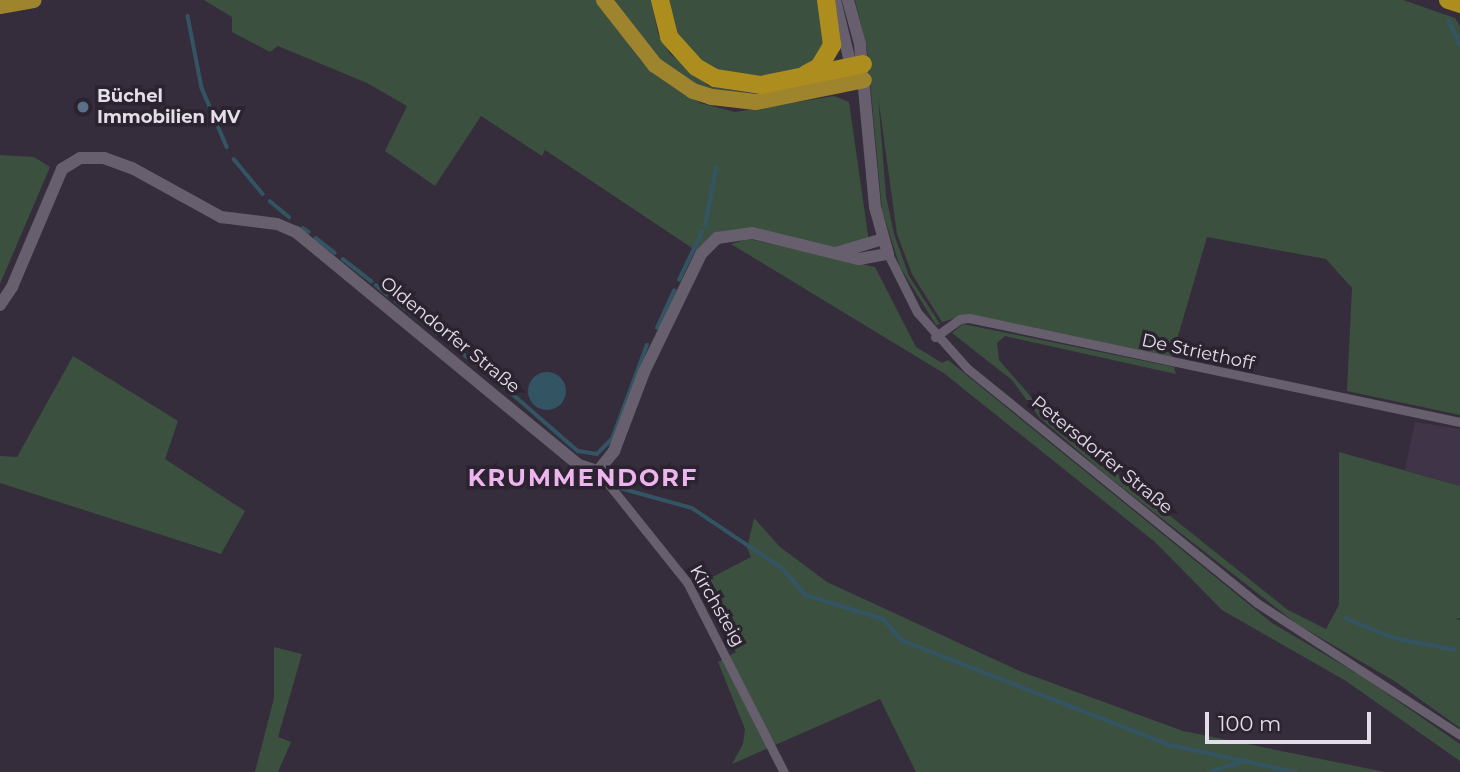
<!DOCTYPE html>
<html>
<head>
<meta charset="utf-8">
<style>
	body { margin:0 }
	#map { position:relative; width:1460px; height:772px; overflow:hidden; background:#352d3b; font-family:Montserrat,sans-serif }
	div>[style] { position:absolute }
	.built>* { inset:0; background:#403548 }
	.green>* { inset:0; background:#3c5040 }
	.water>* { inset:0; background:#335563 }
	.round { border-radius:50% }
	.stream>* { height:3.5px; margin:-1.75px; padding:0 1.75px; transform-origin:1.75px; border-radius:1.75px; background:#335563 }
	.minor>* { height:9px; margin:-4.5px; padding:0 4.5px; transform-origin:4.5px; border-radius:4.5px; background:#685f6e }
	.tertiary>* { height:12px; margin:-6px; padding:0 6px; transform-origin:6px; border-radius:6px; background:#685f6e }
	.trunk>* { height:16px; margin:-8px; padding:0 8px; transform-origin:8px; border-radius:8px; background:#9f842e }
	.motorway>* { height:18px; margin:-9px; padding:0 9px; transform-origin:9px; border-radius:9px; background:#ad8d1e }
	.dots>* { width:19px; height:19px; translate:-50% -50%; box-sizing:border-box; border:4px solid #2b2330; border-radius:50% }
	span { translate:-50% -50%; white-space:nowrap; text-align:center; line-height:1.15; -webkit-text-stroke:7px #2b2330; paint-order:stroke }
	.poi-label { font-size:18px; color:#e3dee7; font-weight:700 }
	.left { translate:0 -50%; text-align:left }
	.street-label { font-size:18px; color:#e3dee7 }
	.district-label { font-size:24px; color:#edb4ee; font-weight:700; letter-spacing:2px }
	.scale { position:absolute; left:1205px; top:712px; width:166px; height:32px; box-sizing:border-box; border:4px solid #e3dee7; border-top:0; padding-left:9px; font-size:21px; line-height:24px; white-space:nowrap; color:#e3dee7; -webkit-text-stroke:5px #2b2330; paint-order:stroke }
</style>
</head>
<body>
<div id="map">
	<div class="built">
		<i style="clip-path:polygon(1415px 422px,1460px 429px,1460px 486px,1405px 470px)"></i>
	</div>
	<div class="green">
		<i style="clip-path:polygon(204px 0,597px 0,641px 61px,700px 103px,735px 112px,834px 96px,849px 102px,869px 242px,835px 253px,732px 233px,701px 254px,545px 150px,542px 156px,481px 116px,435px 186px,385px 151px,407px 106px,367px 83px,278px 46px,270px 52px,232px 32px,232px 17px)"></i>
		<i style="clip-path:polygon(611px 0,651px 0,658px 33px,670px 54px,709px 86px,768px 96px,717px 94px,670px 71px)"></i>
		<i style="clip-path:polygon(666px 0,821px 0,824px 50px,806px 70px,750px 79px,727px 76px,701px 63px,673px 28px)"></i>
		<i style="clip-path:polygon(855px 0,1403px 0,1455px 18px,1460px 26px,1460px 415px,1347px 391px,1352px 288px,1326px 259px,1207px 237px,1171px 360px,967px 315px,942px 322px,912px 274px,897px 234px,878px 96px,886px 196px,894px 234px,909px 276px,940px 324px,936px 325px,900px 267px,882px 210px,867px 49px)"></i>
		<i style="clip-path:polygon(0 155px,34px 157px,50px 167px,0 284px)"></i>
		<i style="clip-path:polygon(749px 239px,875px 267px,916px 347px,942px 363px,948px 360px,1272px 623px,1363px 677px,1460px 744px,1460px 761px,1346px 681px,1222px 610px,1155px 542px,945px 374px,731px 244px)"></i>
		<i style="clip-path:polygon(963px 324px,1174px 367px,1176px 374px,1005px 336px,997px 343px,999px 360px,1055px 424px,1288px 610px,1326px 629px,1339px 605px,1339px 452px,1460px 486px,1460px 618px,1455px 619px,1460px 620px,1460px 728px,1396px 682px,1297px 624px,1105px 474px,1039px 417px,1012px 380px,952px 333px)"></i>
		<i style="clip-path:polygon(73px 356px,178px 421px,165px 459px,245px 511px,221px 554px,0 483px,0 456px,17px 457px)"></i>
		<i style="clip-path:polygon(754px 518px,780px 547px,827px 582px,1022px 672px,1183px 731px,1385px 772px,916px 772px,880px 699px,732px 764px,743px 744px,745px 729px,718px 662px,736px 652px,699px 584px,751px 557px,747px 548px)"></i>
		<i style="clip-path:polygon(274px 647px,302px 654px,278px 737px,291px 742px,278px 772px,255px 772px,274px 698px)"></i>
	</div>
	<div class="water">
		<i class="round" style="left:528px;top:372px;width:38px;height:38px"></i>
	</div>
	<div class="stream">
		<i style="left:188px;top:16px;width:73px;rotate:79deg"></i>
		<i style="left:202px;top:88px;width:64px;rotate:67deg"></i>
		<i style="left:1449px;top:21px;width:25px;rotate:64deg"></i>
		<i style="left:234px;top:159px;width:45px;rotate:50.4deg"></i>
		<i style="left:270px;top:201px;width:25px;rotate:40deg"></i>
		<i style="left:705px;top:226px;width:59px;rotate:-79.3deg"></i>
		<i style="left:303px;top:228px;width:7px;rotate:34deg"></i>
		<i style="left:316px;top:238px;width:24px;rotate:38deg"></i>
		<i style="left:343px;top:259px;width:36px;rotate:38deg"></i>
		<i style="left:679px;top:280px;width:53px;rotate:-64.4deg"></i>
		<i style="left:376px;top:285px;width:16px;rotate:40deg"></i>
		<i style="left:396px;top:301px;width:120px;rotate:38.2deg"></i>
		<i style="left:657px;top:328px;width:41px;rotate:-65.3deg"></i>
		<i style="left:501px;top:384px;width:102px;rotate:41deg"></i>
		<i style="left:578px;top:451px;width:19px;rotate:9deg"></i>
		<i style="left:597px;top:454px;width:21px;rotate:-45deg"></i>
		<i style="left:612px;top:439px;width:100px;rotate:-69.6deg"></i>
		<i style="left:620px;top:488px;width:75px;rotate:15.5deg"></i>
		<i style="left:692px;top:508px;width:110px;rotate:33.8deg"></i>
		<i style="left:783px;top:569px;width:35px;rotate:49deg"></i>
		<i style="left:806px;top:595px;width:81px;rotate:17.3deg"></i>
		<i style="left:883px;top:619px;width:30px;rotate:48deg"></i>
		<i style="left:903px;top:641px;width:287px;rotate:21.3deg"></i>
		<i style="left:1170px;top:745px;width:128px;rotate:12.2deg"></i>
		<i style="left:1345px;top:618px;width:53px;rotate:22.2deg"></i>
		<i style="left:1394px;top:638px;width:62px;rotate:11.1deg"></i>
		<i style="left:1209px;top:772px;width:34px;rotate:-17deg"></i>
	</div>
	<div class="minor">
		<i style="left:888px;top:254px;width:65px;rotate:63.4deg"></i>
		<i style="left:917px;top:312px;width:76px;rotate:48.2deg"></i>
		<i style="left:968px;top:369px;width:372px;rotate:39deg"></i>
		<i style="left:1257px;top:603px;width:242px;rotate:33deg"></i>
		<i style="left:935px;top:337px;width:31px;rotate:-36deg"></i>
		<i style="left:960px;top:319px;width:9px;rotate:-6deg"></i>
		<i style="left:969px;top:318px;width:502px;rotate:11.96deg"></i>
		<i style="left:598px;top:471px;width:142px;rotate:51.3deg"></i>
		<i style="left:687px;top:582px;width:213px;rotate:63deg"></i>
	</div>
	<div class="tertiary">
		<i style="left:835px;top:0;width:76px;rotate:76.3deg"></i>
		<i style="left:836px;top:253px;width:49px;rotate:-16.6deg"></i>
		<i style="left:0;top:305px;width:22px;rotate:-56deg"></i>
		<i style="left:12px;top:287px;width:128px;rotate:-67deg"></i>
		<i style="left:62px;top:169px;width:21px;rotate:-31deg"></i>
		<i style="left:80px;top:158px;width:24px"></i>
		<i style="left:104px;top:158px;width:30px;rotate:20deg"></i>
		<i style="left:132px;top:168px;width:102px;rotate:28.8deg"></i>
		<i style="left:221px;top:217px;width:56px;rotate:7.1deg"></i>
		<i style="left:277px;top:224px;width:21px;rotate:23deg"></i>
		<i style="left:296px;top:232px;width:367px;rotate:39.5deg"></i>
		<i style="left:579px;top:465px;width:20px;rotate:18deg"></i>
		<i style="left:598px;top:471px;width:26px;rotate:-51deg"></i>
		<i style="left:614px;top:451px;width:85px;rotate:-69.2deg"></i>
		<i style="left:644px;top:372px;width:131px;rotate:-64.2deg"></i>
		<i style="left:701px;top:254px;width:23px;rotate:-45deg"></i>
		<i style="left:717px;top:238px;width:35px;rotate:-8deg"></i>
		<i style="left:752px;top:233px;width:110px;rotate:13.7deg"></i>
		<i style="left:859px;top:259px;width:29px;rotate:-10deg"></i>
		<i style="left:888px;top:254px;width:49px;rotate:-105.5deg"></i>
		<i style="left:875px;top:207px;width:164px;rotate:-95.3deg"></i>
		<i style="left:860px;top:44px;width:46px;rotate:-105.3deg"></i>
	</div>
	<div class="trunk">
		<i style="left:604px;top:0;width:83px;rotate:51.9deg"></i>
		<i style="left:655px;top:65px;width:46px;rotate:34.4deg"></i>
		<i style="left:693px;top:91px;width:20px;rotate:18deg"></i>
		<i style="left:712px;top:97px;width:44px;rotate:6.5deg"></i>
		<i style="left:756px;top:102px;width:110px;rotate:-11.5deg"></i>
		<i style="left:0;top:6px;width:34px;rotate:-10deg"></i>
	</div>
	<div class="motorway">
		<i style="left:660px;top:0;width:38px;rotate:76deg"></i>
		<i style="left:669px;top:37px;width:40px;rotate:48deg"></i>
		<i style="left:696px;top:67px;width:22px;rotate:30deg"></i>
		<i style="left:715px;top:78px;width:47px;rotate:8.7deg"></i>
		<i style="left:761px;top:85px;width:104px;rotate:-11.6deg"></i>
		<i style="left:1448px;top:0;width:13px;rotate:18deg"></i>
		<i style="left:806px;top:74px;width:15px;rotate:-28deg"></i>
		<i style="left:819px;top:67px;width:26px;rotate:-59deg"></i>
		<i style="left:832px;top:45px;width:45px;rotate:-97.6deg"></i>
	</div>
	<div class="dots">
		<i style="left:83px;top:107px;background:#5c6f8a"></i>
	</div>
	<div class="poi-label">
		<span class="left" style="left:97px;top:107px">Büchel<br>Immobilien MV</span>
	</div>
	<div class="street-label">
		<span style="left:450px;top:335px;rotate:39deg">Oldendorfer Straße</span>
		<span style="left:1198px;top:352px;rotate:12deg">De Striethoff</span>
		<span style="left:1102px;top:455px;rotate:39deg">Petersdorfer Straße</span>
		<span style="left:717px;top:606px;rotate:60deg">Kirchsteig</span>
	</div>
	<div class="district-label">
		<span style="left:583px;top:478px">KRUMMENDORF</span>
	</div>
	<div class="scale">100 m</div>
</div>
</body>
</html>
